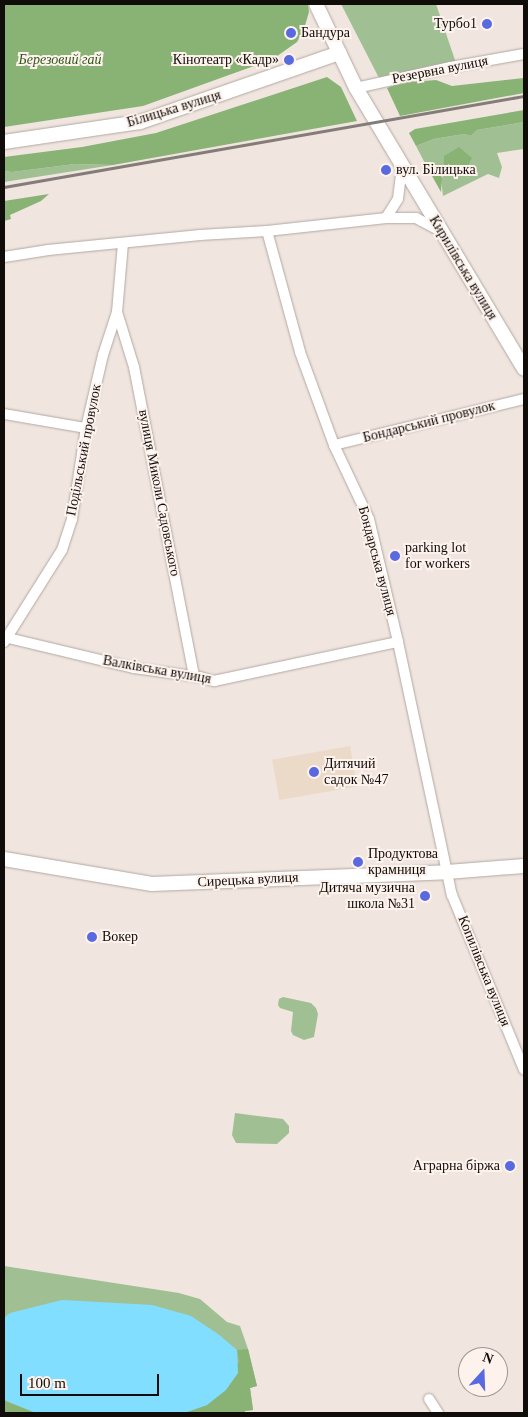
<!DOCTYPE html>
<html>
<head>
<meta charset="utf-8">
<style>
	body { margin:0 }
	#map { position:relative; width:528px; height:1417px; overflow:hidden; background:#f0e5df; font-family:"Times New Roman",serif }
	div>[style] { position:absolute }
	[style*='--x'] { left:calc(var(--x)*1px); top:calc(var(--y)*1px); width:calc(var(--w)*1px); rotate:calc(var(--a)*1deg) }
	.education>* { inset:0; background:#ecdac9; transform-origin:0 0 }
	.green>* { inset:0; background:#a0c094 }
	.forest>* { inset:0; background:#88b375 }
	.water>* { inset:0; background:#82deff }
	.roads { filter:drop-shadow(0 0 1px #b2a8a2) drop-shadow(0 0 1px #b2a8a2) }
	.street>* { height:10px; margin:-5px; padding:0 5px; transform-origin:5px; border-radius:5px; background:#fff }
	.secondary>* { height:14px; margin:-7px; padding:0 7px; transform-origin:7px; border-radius:7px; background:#fff }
	.rail>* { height:2.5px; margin:-1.25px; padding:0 1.25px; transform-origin:1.25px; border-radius:1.25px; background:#847c78 }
	.dots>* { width:14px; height:14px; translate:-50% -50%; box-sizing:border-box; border:2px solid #fdf2ec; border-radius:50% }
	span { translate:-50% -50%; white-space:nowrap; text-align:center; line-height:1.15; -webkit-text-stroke:4px #fdf2ec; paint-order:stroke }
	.poi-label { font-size:14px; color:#100c0a }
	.right { translate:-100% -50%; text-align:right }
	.left { translate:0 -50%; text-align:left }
	.park-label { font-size:14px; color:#2f581a; font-style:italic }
	.street-label { font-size:14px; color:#100c0a }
	.frame { position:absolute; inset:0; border:5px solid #100c0a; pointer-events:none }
	.north { position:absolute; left:458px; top:1347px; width:50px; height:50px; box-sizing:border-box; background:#fdf2ec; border:1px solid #9e9692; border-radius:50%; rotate:20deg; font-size:14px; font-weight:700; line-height:20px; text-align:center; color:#100c0a }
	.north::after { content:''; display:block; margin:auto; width:18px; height:22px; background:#5969e0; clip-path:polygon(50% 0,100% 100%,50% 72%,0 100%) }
	.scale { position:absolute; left:20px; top:1374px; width:139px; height:22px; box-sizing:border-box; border:2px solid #100c0a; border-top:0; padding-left:6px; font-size:15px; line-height:18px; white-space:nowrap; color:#100c0a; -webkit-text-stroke:4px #fdf2ec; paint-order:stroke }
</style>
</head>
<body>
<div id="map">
	<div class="education">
		<div style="left:350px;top:746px;width:41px;height:79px;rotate:80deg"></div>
	</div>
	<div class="green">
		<div style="clip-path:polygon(341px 4px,436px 4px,456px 63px,379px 78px)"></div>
		<div style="clip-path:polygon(524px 122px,524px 149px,497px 153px,502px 167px,499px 178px,488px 174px,443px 196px,440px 171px,427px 167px,416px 146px,434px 139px,464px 134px,471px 136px,477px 130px)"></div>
		<div style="clip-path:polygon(75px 164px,113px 165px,4px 182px,4px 171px,12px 172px)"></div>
		<div style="clip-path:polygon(283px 997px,311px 1003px,316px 1008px,318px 1014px,314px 1037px,304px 1040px,293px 1035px,291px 1031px,293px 1012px,280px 1008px,278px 1005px,279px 999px)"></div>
		<div style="clip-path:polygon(235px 1113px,283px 1119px,289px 1126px,289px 1133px,277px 1144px,236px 1143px,232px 1135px)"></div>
		<div style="clip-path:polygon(4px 1266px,179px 1293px,200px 1299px,227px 1322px,240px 1326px,248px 1349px,257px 1386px,250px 1388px,253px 1410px,245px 1411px,245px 1413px,4px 1413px)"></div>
	</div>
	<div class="forest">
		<div style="clip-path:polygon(4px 4px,308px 4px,309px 12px,304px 29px,297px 42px,273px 59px,143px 106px,4px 127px)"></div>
		<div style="clip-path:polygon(327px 77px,341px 87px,357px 121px,113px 165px,75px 164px,12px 172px,4px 171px,4px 157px,82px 147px,156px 133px)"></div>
		<div style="clip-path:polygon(524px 78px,524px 93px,400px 116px,387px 88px,399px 83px,436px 80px,452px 86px)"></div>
		<div style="clip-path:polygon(524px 110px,524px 122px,477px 130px,471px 136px,464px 134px,434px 139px,416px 146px,409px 133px,415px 129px)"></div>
		<div style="clip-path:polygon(459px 147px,472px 158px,463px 175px,445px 170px,444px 164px,444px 156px)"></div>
		<div style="clip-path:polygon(427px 167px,440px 171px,442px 176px,441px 192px)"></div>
		<div style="clip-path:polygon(49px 194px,41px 201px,10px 215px,11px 219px,4px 221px,4px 201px)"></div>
		<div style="clip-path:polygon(248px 1349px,257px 1386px,250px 1388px,253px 1410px,245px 1411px,245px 1413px,184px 1413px,207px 1405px,239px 1362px,237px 1350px)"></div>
		<div style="clip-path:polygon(4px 1400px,7px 1402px,36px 1413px,4px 1413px)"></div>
	</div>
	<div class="water">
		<div style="clip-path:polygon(62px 1300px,152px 1305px,191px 1316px,218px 1334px,237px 1350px,238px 1373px,226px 1390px,207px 1405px,184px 1413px,36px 1413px,7px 1401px,4px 1400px,4px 1318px,10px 1313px)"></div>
	</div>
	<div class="roads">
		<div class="street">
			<div style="--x:356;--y:88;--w:97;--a:-12.5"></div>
			<div style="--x:451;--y:67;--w:74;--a:-10.1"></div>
			<div style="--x:386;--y:218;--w:22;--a:-58"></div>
			<div style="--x:398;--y:199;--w:32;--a:-83"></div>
			<div style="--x:267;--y:231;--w:125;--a:74.7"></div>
			<div style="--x:300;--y:352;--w:99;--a:69.9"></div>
			<div style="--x:334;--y:445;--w:82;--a:64.7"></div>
			<div style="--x:369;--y:519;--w:126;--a:76.7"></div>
			<div style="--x:398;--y:642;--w:259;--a:78"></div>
			<div style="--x:452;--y:895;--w:189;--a:67.6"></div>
			<div style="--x:4;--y:257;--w:45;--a:-9"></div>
			<div style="--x:48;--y:250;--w:153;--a:-5.6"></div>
			<div style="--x:200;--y:235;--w:67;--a:-3.4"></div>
			<div style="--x:267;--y:231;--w:120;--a:-6.2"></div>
			<div style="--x:386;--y:218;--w:30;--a:0"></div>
			<div style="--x:416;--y:218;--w:30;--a:28"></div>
			<div style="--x:117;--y:312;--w:58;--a:72.8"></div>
			<div style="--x:134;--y:367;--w:315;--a:79"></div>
			<div style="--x:4;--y:414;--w:83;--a:9.7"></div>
			<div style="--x:334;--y:445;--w:195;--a:-13.6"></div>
			<div style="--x:4;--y:637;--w:134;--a:13.4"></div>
			<div style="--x:134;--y:668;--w:67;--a:7.8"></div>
			<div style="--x:200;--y:677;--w:15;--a:16"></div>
			<div style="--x:214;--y:681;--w:188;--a:-12"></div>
			<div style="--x:4;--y:642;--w:109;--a:-57.8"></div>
			<div style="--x:62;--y:550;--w:33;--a:-72"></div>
			<div style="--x:72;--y:519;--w:92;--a:-81.3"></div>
			<div style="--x:86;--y:428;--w:75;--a:-76.9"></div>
			<div style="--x:103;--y:355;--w:45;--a:-72"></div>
			<div style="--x:117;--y:312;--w:69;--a:-85"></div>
			<div style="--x:429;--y:1399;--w:17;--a:57"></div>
		</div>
		<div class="secondary">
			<div style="--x:316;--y:4;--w:93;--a:64.5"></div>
			<div style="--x:356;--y:88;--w:327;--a:59.1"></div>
			<div style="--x:4;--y:142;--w:137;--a:-8.4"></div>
			<div style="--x:140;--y:122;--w:211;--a:-19.1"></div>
			<div style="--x:4;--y:859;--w:150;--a:9.6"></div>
			<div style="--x:152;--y:884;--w:295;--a:-2.3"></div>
			<div style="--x:447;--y:872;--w:77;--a:-4.5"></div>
		</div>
	</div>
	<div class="rail">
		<div style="--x:4;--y:187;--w:528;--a:-9.93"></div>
	</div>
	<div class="dots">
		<div style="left:487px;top:24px;background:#5969e0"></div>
		<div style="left:291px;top:33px;background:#5969e0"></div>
		<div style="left:289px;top:60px;background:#5969e0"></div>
		<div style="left:386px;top:170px;background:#5969e0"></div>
		<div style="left:395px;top:556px;background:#5969e0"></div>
		<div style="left:314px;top:772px;background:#5969e0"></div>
		<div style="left:358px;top:862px;background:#5969e0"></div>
		<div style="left:425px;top:896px;background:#5969e0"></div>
		<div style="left:92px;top:937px;background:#5969e0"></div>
		<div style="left:510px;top:1166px;background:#5969e0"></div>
	</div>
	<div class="poi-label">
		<span class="right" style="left:477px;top:24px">Турбо1</span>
		<span class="left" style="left:301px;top:33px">Бандура</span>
		<span class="right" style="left:279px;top:60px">Кінотеатр «Кадр»</span>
		<span class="left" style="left:396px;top:170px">вул. Білицька</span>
		<span class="left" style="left:405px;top:556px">parking lot<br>for workers</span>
		<span class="left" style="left:324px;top:772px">Дитячий<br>садок №47</span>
		<span class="left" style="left:368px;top:862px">Продуктова<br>крамниця</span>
		<span class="right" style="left:415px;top:896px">Дитяча музична<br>школа №31</span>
		<span class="left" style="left:102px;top:937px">Вокер</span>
		<span class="right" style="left:500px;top:1166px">Аграрна біржа</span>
	</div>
	<div class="park-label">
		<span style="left:60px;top:60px">Березовий гай</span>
	</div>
	<div class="street-label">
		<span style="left:440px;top:70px;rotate:-11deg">Резервна вулиця</span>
		<span style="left:174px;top:109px;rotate:-17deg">Білицька вулиця</span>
		<span style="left:463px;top:268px;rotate:59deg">Кирилівська вулиця</span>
		<span style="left:429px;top:422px;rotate:-14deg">Бондарський провулок</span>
		<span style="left:84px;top:450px;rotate:-79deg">Подільський провулок</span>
		<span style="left:159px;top:493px;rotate:79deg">вулиця Миколи Садовського</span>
		<span style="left:377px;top:561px;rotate:75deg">Бондарська вулиця</span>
		<span style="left:157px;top:670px;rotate:10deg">Валківська вулиця</span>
		<span style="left:248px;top:880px;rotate:-3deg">Сирецька вулиця</span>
		<span style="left:484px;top:971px;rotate:68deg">Копилівська вулиця</span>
	</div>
	<div class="frame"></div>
	<div class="north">N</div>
	<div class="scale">100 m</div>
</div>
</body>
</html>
